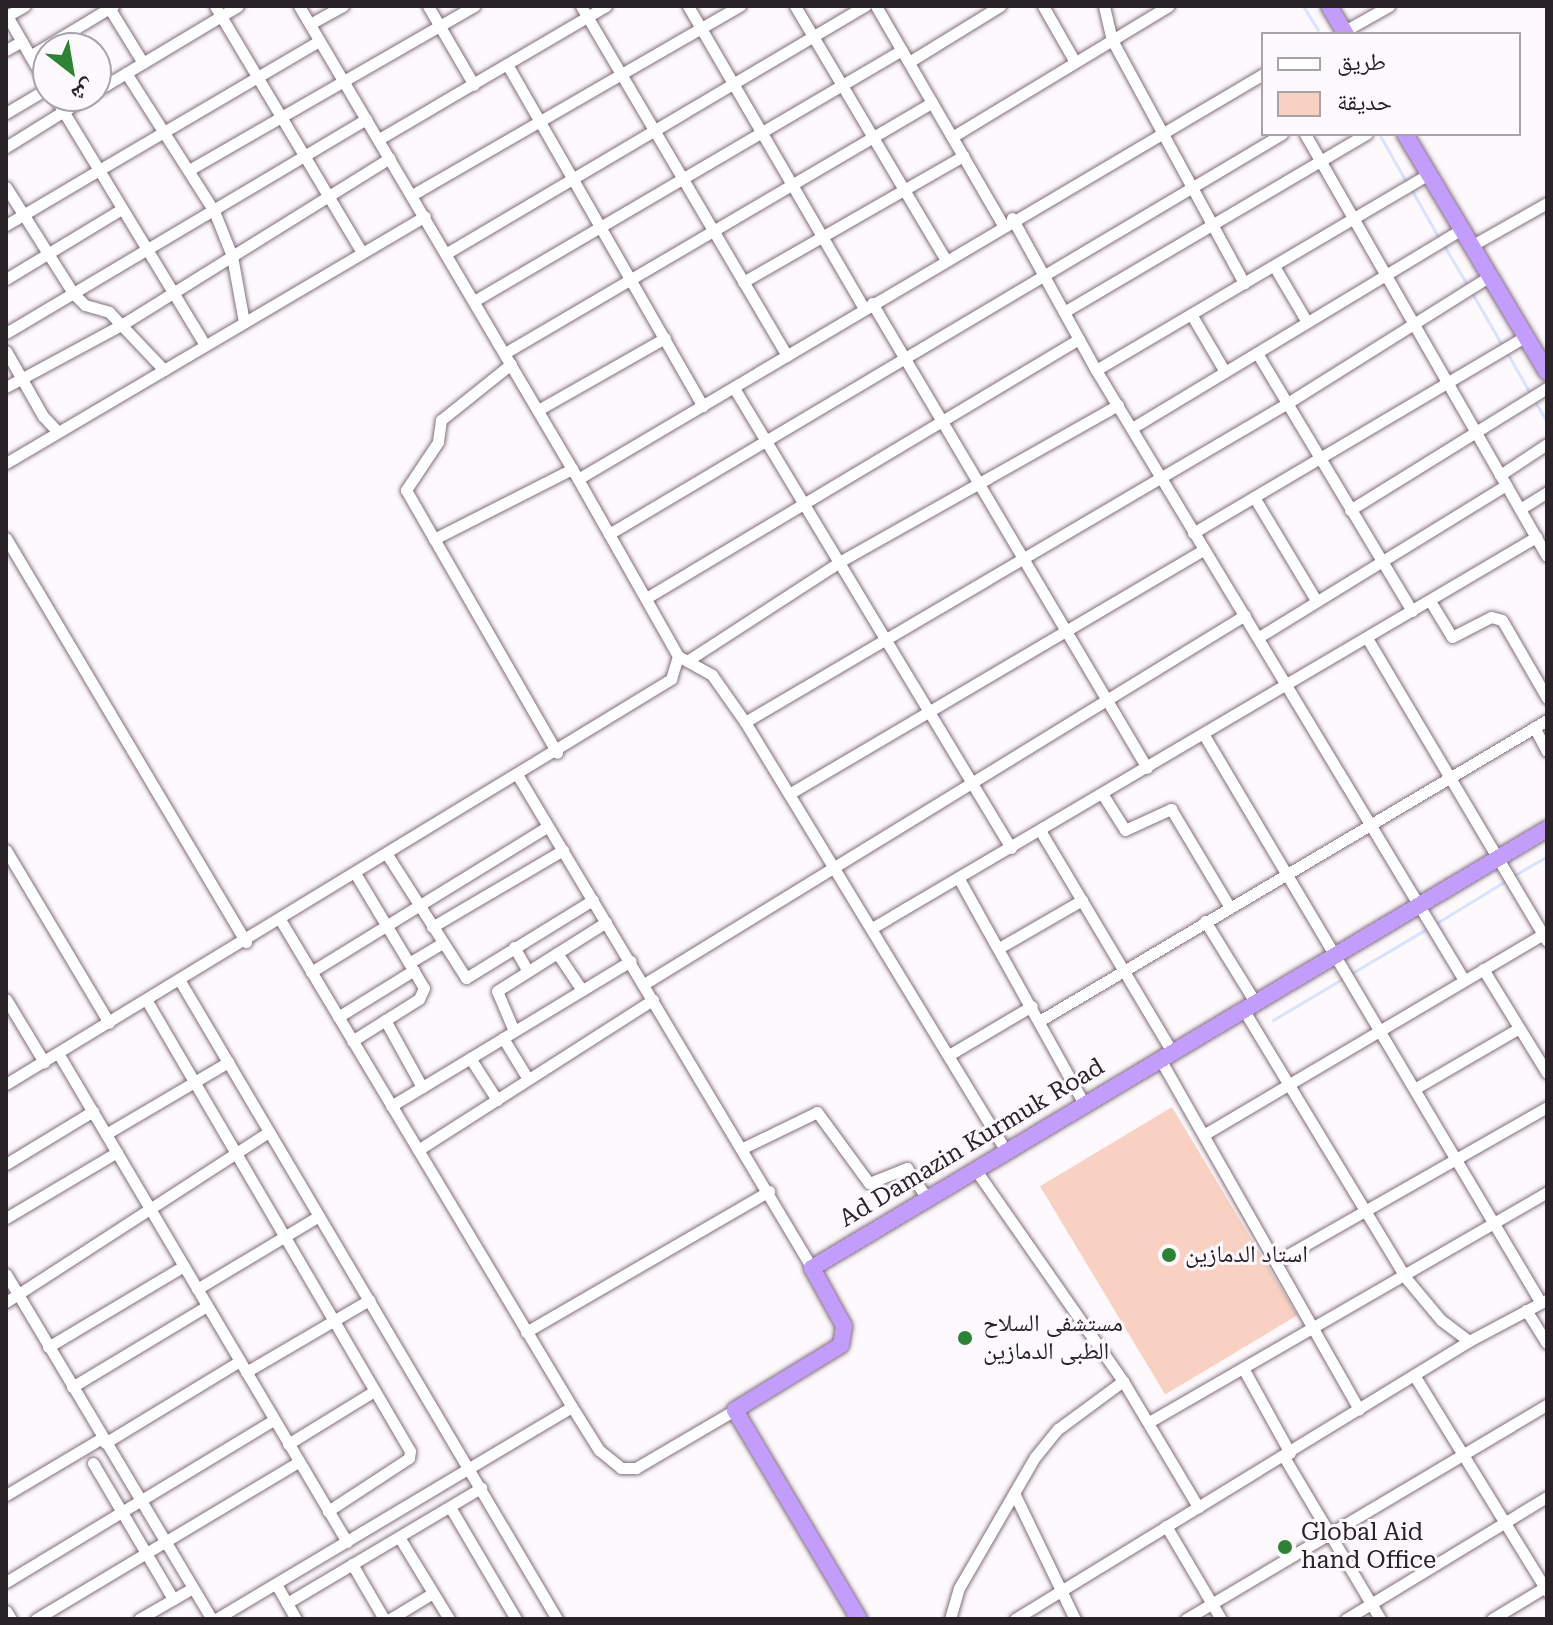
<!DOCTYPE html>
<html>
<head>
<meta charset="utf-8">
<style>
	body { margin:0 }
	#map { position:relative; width:1553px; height:1625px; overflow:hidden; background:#fdf9fc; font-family:"Roboto Serif","Noto Naskh Arabic",serif }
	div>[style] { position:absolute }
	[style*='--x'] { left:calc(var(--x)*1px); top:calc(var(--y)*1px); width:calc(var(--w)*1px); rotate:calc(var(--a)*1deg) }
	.green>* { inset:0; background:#f8d1c2; transform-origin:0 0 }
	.stream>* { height:3px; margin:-1.5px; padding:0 1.5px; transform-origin:1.5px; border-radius:1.5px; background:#d8e3fd }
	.roads { filter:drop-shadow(0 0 2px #816e7c) drop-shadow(0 0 2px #816e7c) }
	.minor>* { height:11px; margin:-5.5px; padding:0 5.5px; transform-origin:5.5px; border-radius:5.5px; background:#fff }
	.highway>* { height:16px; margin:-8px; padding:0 8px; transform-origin:8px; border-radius:8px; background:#c39dfb }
	.dots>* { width:22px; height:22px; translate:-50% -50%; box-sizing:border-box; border:4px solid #fdf9fc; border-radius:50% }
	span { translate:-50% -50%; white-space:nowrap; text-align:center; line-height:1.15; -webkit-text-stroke:6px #fdf9fc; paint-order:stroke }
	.street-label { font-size:24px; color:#292227 }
	.poi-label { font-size:24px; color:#292227 }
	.left { translate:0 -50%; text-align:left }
	.frame { position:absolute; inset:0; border:8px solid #292227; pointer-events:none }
	.legend { position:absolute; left:1261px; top:32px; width:260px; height:104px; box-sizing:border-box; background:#fdf9fc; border:2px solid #a8a3a7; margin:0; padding:10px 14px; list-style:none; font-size:24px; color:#292227 }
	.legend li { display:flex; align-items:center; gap:16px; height:40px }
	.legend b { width:40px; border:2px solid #a8a3a7 }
	.north { position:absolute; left:32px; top:32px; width:80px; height:80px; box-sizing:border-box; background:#fdf9fc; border:2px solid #a8a3a7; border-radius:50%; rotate:149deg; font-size:22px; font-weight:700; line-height:32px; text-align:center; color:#292227 }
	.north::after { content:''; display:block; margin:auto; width:28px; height:36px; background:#2a8434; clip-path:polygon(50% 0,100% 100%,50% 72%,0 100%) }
</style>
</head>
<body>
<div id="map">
	<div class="green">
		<div style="left:1172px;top:1107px;width:243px;height:154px;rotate:59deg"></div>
	</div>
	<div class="stream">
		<div style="--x:1303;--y:6;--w:28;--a:58"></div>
		<div style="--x:1379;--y:134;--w:56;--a:60.3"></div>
		<div style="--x:1411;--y:189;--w:56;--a:60.3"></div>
		<div style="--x:1443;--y:244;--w:49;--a:59.2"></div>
		<div style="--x:1472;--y:293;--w:60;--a:60"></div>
		<div style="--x:1506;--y:351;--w:48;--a:60.3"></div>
		<div style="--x:1534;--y:400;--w:26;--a:59"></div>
		<div style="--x:1513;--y:876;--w:39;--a:-30"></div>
		<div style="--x:1435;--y:924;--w:84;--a:-31.4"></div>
		<div style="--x:1273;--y:1020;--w:180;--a:-30.7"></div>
	</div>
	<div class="roads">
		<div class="minor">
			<div style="--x:108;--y:6;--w:67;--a:58.4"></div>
			<div style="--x:215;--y:6;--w:287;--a:59.2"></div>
			<div style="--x:299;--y:6;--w:549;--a:59.47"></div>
			<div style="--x:578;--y:479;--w:796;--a:-30.59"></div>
			<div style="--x:428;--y:6;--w:91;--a:59.8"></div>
			<div style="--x:581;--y:6;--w:406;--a:59.5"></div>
			<div style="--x:688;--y:6;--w:350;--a:59.8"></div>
			<div style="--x:795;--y:6;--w:294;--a:59.3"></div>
			<div style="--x:876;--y:6;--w:253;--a:59.9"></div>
			<div style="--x:1043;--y:6;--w:64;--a:60.3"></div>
			<div style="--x:1104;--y:6;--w:35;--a:77"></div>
			<div style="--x:1112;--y:40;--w:277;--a:61.5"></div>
			<div style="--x:6;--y:14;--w:84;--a:60.1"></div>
			<div style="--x:7;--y:16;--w:20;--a:-30"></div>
			<div style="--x:310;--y:24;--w:38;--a:-29"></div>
			<div style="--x:1341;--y:33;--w:55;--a:-29.4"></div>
			<div style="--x:6;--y:50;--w:18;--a:-29"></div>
			<div style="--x:30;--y:56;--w:97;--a:-31.1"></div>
			<div style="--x:909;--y:62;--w:107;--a:-31.6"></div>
			<div style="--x:508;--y:66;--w:392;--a:60.2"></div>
			<div style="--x:126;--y:73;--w:164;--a:57.5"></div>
			<div style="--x:214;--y:211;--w:48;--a:68.2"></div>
			<div style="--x:232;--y:256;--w:67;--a:79.7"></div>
			<div style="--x:96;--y:91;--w:165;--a:-30.9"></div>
			<div style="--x:54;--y:96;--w:87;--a:58.7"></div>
			<div style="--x:99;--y:170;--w:255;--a:-30.4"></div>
			<div style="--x:6;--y:113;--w:49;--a:-30.8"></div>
			<div style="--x:1305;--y:134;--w:486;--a:60.2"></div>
			<div style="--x:952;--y:137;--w:253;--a:-31.2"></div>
			<div style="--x:379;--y:139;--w:263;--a:-30.4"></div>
			<div style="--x:6;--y:147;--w:97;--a:-31.9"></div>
			<div style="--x:189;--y:170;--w:329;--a:-29.9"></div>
			<div style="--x:6;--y:187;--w:125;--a:57.7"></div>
			<div style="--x:73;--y:293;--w:17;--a:45"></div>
			<div style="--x:85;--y:305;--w:25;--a:16"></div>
			<div style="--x:109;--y:312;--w:80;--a:46.5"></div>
			<div style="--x:412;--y:195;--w:379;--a:-30"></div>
			<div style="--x:1012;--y:218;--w:174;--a:61.1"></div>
			<div style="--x:1096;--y:370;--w:712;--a:58.9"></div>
			<div style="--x:6;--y:225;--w:108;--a:-30.6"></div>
			<div style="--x:99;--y:170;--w:205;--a:58.8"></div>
			<div style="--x:1471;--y:246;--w:87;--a:-29.5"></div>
			<div style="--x:447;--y:253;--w:486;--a:-30.6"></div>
			<div style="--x:1274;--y:266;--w:65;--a:59.5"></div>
			<div style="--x:6;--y:279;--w:133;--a:-31.2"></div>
			<div style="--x:743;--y:282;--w:254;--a:-29.8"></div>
			<div style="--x:474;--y:301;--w:496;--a:-30.4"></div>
			<div style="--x:872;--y:303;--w:540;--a:59.4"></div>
			<div style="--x:1064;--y:312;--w:351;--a:-30.5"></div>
			<div style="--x:1191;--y:314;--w:67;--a:59.6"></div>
			<div style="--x:6;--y:333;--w:419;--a:-30.7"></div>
			<div style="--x:6;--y:351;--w:75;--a:60.4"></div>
			<div style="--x:43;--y:416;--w:22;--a:47"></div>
			<div style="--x:505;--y:353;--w:495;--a:-30.4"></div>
			<div style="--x:1257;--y:353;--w:301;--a:59"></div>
			<div style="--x:511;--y:364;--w:90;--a:141.3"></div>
			<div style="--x:441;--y:420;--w:22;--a:98"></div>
			<div style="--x:438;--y:442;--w:58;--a:123.7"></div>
			<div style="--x:406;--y:490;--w:303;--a:60.1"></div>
			<div style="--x:1096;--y:370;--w:386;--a:-30.5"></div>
			<div style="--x:6;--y:387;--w:133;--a:-28.3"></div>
			<div style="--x:123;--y:324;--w:314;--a:-31.9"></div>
			<div style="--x:734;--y:388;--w:537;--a:58.94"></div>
			<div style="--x:538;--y:410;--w:146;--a:-29.6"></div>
			<div style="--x:1132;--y:428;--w:385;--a:-31.1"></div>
			<div style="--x:6;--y:463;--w:486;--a:-30.5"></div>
			<div style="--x:1500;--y:475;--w:56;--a:-33.4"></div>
			<div style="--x:1254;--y:497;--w:120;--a:59"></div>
			<div style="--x:1520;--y:509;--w:32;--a:-32"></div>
			<div style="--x:1350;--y:510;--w:232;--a:-31.8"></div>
			<div style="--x:1193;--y:533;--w:387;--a:-30.6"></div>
			<div style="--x:609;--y:534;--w:783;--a:-30.73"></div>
			<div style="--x:6;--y:538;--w:470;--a:59.3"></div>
			<div style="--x:434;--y:539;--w:155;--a:-26.9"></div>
			<div style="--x:648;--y:597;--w:502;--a:-30.91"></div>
			<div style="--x:1430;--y:601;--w:42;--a:58.6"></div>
			<div style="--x:1452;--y:637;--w:44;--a:-27.1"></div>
			<div style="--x:1491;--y:617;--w:11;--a:15"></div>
			<div style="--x:1502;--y:620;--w:90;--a:60"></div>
			<div style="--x:1259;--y:637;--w:290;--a:-31.6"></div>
			<div style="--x:1367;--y:638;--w:352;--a:59.3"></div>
			<div style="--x:678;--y:656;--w:39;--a:29"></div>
			<div style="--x:712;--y:675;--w:57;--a:54.9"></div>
			<div style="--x:745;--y:722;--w:502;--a:58.68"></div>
			<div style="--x:687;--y:661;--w:184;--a:-33"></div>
			<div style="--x:841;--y:561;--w:318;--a:-29.4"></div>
			<div style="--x:745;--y:722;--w:628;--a:-30.45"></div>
			<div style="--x:1286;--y:404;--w:241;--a:-32.1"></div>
			<div style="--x:1534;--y:727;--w:27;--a:62"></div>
			<div style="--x:1204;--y:735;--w:660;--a:59.32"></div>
			<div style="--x:518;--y:776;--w:573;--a:59.14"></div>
			<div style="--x:789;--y:794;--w:481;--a:-30.5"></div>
			<div style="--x:1103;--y:795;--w:41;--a:57.8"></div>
			<div style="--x:1125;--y:830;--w:51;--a:-24.5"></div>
			<div style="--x:1171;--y:809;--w:113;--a:59.1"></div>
			<div style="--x:1041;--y:832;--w:256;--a:59.2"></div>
			<div style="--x:6;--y:850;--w:201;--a:59.2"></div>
			<div style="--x:388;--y:856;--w:145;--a:57.4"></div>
			<div style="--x:466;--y:978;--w:149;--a:-31.6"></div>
			<div style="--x:959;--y:879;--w:259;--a:60.9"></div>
			<div style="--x:281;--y:921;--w:566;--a:59.09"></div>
			<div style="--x:1205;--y:921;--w:95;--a:58.3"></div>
			<div style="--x:432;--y:927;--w:152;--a:-30.4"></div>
			<div style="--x:872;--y:928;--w:771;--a:-30.49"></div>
			<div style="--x:514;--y:947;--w:28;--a:60"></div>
			<div style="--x:999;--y:948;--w:96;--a:-30"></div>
			<div style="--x:557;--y:953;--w:45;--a:56"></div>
			<div style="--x:409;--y:963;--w:39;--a:-31"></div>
			<div style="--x:1483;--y:969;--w:122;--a:58.4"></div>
			<div style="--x:311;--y:972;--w:278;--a:-31.6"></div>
			<div style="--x:180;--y:981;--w:741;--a:59.42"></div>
			<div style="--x:644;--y:984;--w:705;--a:-31.55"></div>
			<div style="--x:6;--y:999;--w:74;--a:58.9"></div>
			<div style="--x:147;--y:1001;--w:521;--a:59.7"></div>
			<div style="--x:410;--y:1451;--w:7;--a:98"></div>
			<div style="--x:409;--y:1458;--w:97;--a:146.8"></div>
			<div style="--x:1243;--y:1009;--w:313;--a:58.8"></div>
			<div style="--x:1405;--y:1277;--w:56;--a:50.1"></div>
			<div style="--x:1441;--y:1320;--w:35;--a:37"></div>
			<div style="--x:338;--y:1017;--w:89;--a:-31.7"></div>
			<div style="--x:385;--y:1020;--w:77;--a:61.1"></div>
			<div style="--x:1041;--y:1020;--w:588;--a:-30.66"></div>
			<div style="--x:514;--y:1031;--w:43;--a:-113"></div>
			<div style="--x:497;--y:991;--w:129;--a:-32.3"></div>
			<div style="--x:503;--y:1038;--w:48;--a:58.6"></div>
			<div style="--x:352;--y:1041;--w:79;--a:-32.1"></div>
			<div style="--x:419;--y:999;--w:12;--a:-66"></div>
			<div style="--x:424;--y:988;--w:132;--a:-121"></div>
			<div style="--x:58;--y:1053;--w:568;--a:59.42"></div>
			<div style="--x:949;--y:1055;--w:96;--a:-30.6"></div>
			<div style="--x:470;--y:1058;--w:50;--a:57.3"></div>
			<div style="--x:1160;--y:1059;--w:403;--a:60.4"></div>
			<div style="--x:6;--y:1084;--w:779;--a:-31.34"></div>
			<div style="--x:671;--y:679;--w:24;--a:-73"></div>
			<div style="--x:678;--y:656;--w:203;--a:-119.5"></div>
			<div style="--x:1416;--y:1088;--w:119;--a:-30.2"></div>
			<div style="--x:391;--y:1106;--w:280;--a:-31.2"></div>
			<div style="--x:106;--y:1134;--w:142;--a:-30.5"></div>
			<div style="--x:1205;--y:1134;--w:397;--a:-30.6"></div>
			<div style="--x:743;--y:1148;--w:82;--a:-25.9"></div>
			<div style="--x:817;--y:1112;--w:88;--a:53.8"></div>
			<div style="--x:869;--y:1183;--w:41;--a:-21.5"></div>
			<div style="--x:907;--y:1168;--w:35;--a:57"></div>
			<div style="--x:418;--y:1150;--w:279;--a:-32.6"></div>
			<div style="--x:6;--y:1164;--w:102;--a:-31.3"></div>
			<div style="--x:975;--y:1169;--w:259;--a:55.1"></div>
			<div style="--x:1123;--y:1381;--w:147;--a:59.2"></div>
			<div style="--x:6;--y:1218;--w:129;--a:-30.7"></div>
			<div style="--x:1277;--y:1261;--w:311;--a:-29.7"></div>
			<div style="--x:6;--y:1274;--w:402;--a:59.2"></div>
			<div style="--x:197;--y:1289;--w:142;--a:-30.9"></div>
			<div style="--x:6;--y:1302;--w:313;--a:-32.9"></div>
			<div style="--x:1526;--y:1310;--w:39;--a:58"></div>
			<div style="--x:526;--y:1332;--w:281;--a:-30.1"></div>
			<div style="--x:48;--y:1347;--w:158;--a:-30.8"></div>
			<div style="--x:1243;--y:1368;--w:97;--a:61.1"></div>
			<div style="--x:246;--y:1372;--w:143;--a:-30.3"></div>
			<div style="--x:1414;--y:1375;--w:254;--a:58.4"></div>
			<div style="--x:72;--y:1387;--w:157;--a:-31"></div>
			<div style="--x:1149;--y:1422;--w:460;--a:-30"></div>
			<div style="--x:105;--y:1443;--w:158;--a:-31.3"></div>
			<div style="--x:288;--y:1444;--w:101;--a:-31.6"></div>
			<div style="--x:1284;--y:1457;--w:188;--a:59.3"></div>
			<div style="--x:93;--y:1463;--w:158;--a:59.5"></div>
			<div style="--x:1014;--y:1493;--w:140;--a:64.2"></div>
			<div style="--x:6;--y:1495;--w:112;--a:-30.7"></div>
			<div style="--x:450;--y:1507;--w:130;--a:59.5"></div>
			<div style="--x:1166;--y:1526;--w:108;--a:59.4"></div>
			<div style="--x:399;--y:1537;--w:96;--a:58.6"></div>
			<div style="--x:352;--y:1564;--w:64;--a:59.8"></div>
			<div style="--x:6;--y:1582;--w:313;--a:-31.2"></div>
			<div style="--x:276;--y:1584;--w:40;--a:60.3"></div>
			<div style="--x:287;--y:1603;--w:226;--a:-30.7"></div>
			<div style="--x:6;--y:1611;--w:9;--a:58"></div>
			<div style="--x:36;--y:1619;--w:305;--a:-30.9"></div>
			<div style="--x:139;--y:1619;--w:60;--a:-30"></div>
			<div style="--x:216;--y:1619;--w:414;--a:-30.8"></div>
			<div style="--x:572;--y:1407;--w:51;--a:57.9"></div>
			<div style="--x:599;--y:1450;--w:28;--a:39"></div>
			<div style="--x:621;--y:1468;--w:15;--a:0"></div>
			<div style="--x:636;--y:1468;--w:115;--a:-30.4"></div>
			<div style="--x:390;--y:1619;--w:50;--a:-31.2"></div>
			<div style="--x:950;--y:1619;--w:32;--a:-74"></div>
			<div style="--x:959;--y:1588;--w:151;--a:-59.9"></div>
			<div style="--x:1035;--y:1457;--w:36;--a:-51"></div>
			<div style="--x:1058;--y:1429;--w:81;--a:-36.4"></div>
			<div style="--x:1015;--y:1619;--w:532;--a:-31.48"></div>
			<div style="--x:1469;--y:1341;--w:87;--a:-28"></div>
			<div style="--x:1186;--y:1619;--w:420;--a:-30.7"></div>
			<div style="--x:1346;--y:1619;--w:235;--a:-31.3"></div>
			<div style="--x:1492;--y:1619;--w:64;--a:-31"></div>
		</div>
		<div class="highway">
			<div style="--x:1329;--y:6;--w:33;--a:59"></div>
			<div style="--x:1405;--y:134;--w:277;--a:59.2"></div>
			<div style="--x:859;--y:1619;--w:243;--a:-120.7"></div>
			<div style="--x:735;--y:1410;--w:124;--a:-31.5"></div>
			<div style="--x:841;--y:1345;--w:19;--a:-81"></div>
			<div style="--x:844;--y:1326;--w:66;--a:-118.9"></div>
			<div style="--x:812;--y:1268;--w:856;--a:-30.85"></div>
		</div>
	</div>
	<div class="dots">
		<div style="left:1169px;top:1255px;background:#2a8434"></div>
		<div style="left:965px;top:1338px;background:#2a8434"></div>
		<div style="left:1285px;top:1547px;background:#2a8434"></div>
	</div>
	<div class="street-label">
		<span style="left:972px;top:1143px;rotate:-31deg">Ad Damazin Kurmuk Road</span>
	</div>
	<div class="poi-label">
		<span class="left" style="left:1185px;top:1255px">استاد الدمازين</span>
		<span class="left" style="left:983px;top:1338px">مستشفى السلاح<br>الطبى الدمازين</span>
		<span class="left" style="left:1301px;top:1547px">Global Aid<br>hand Office</span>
	</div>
	<div class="frame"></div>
	<ul class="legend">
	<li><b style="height:10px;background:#fff"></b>طريق</li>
	<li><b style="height:22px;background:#f8d1c2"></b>حديقة</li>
	</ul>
	<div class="north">ش</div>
</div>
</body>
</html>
